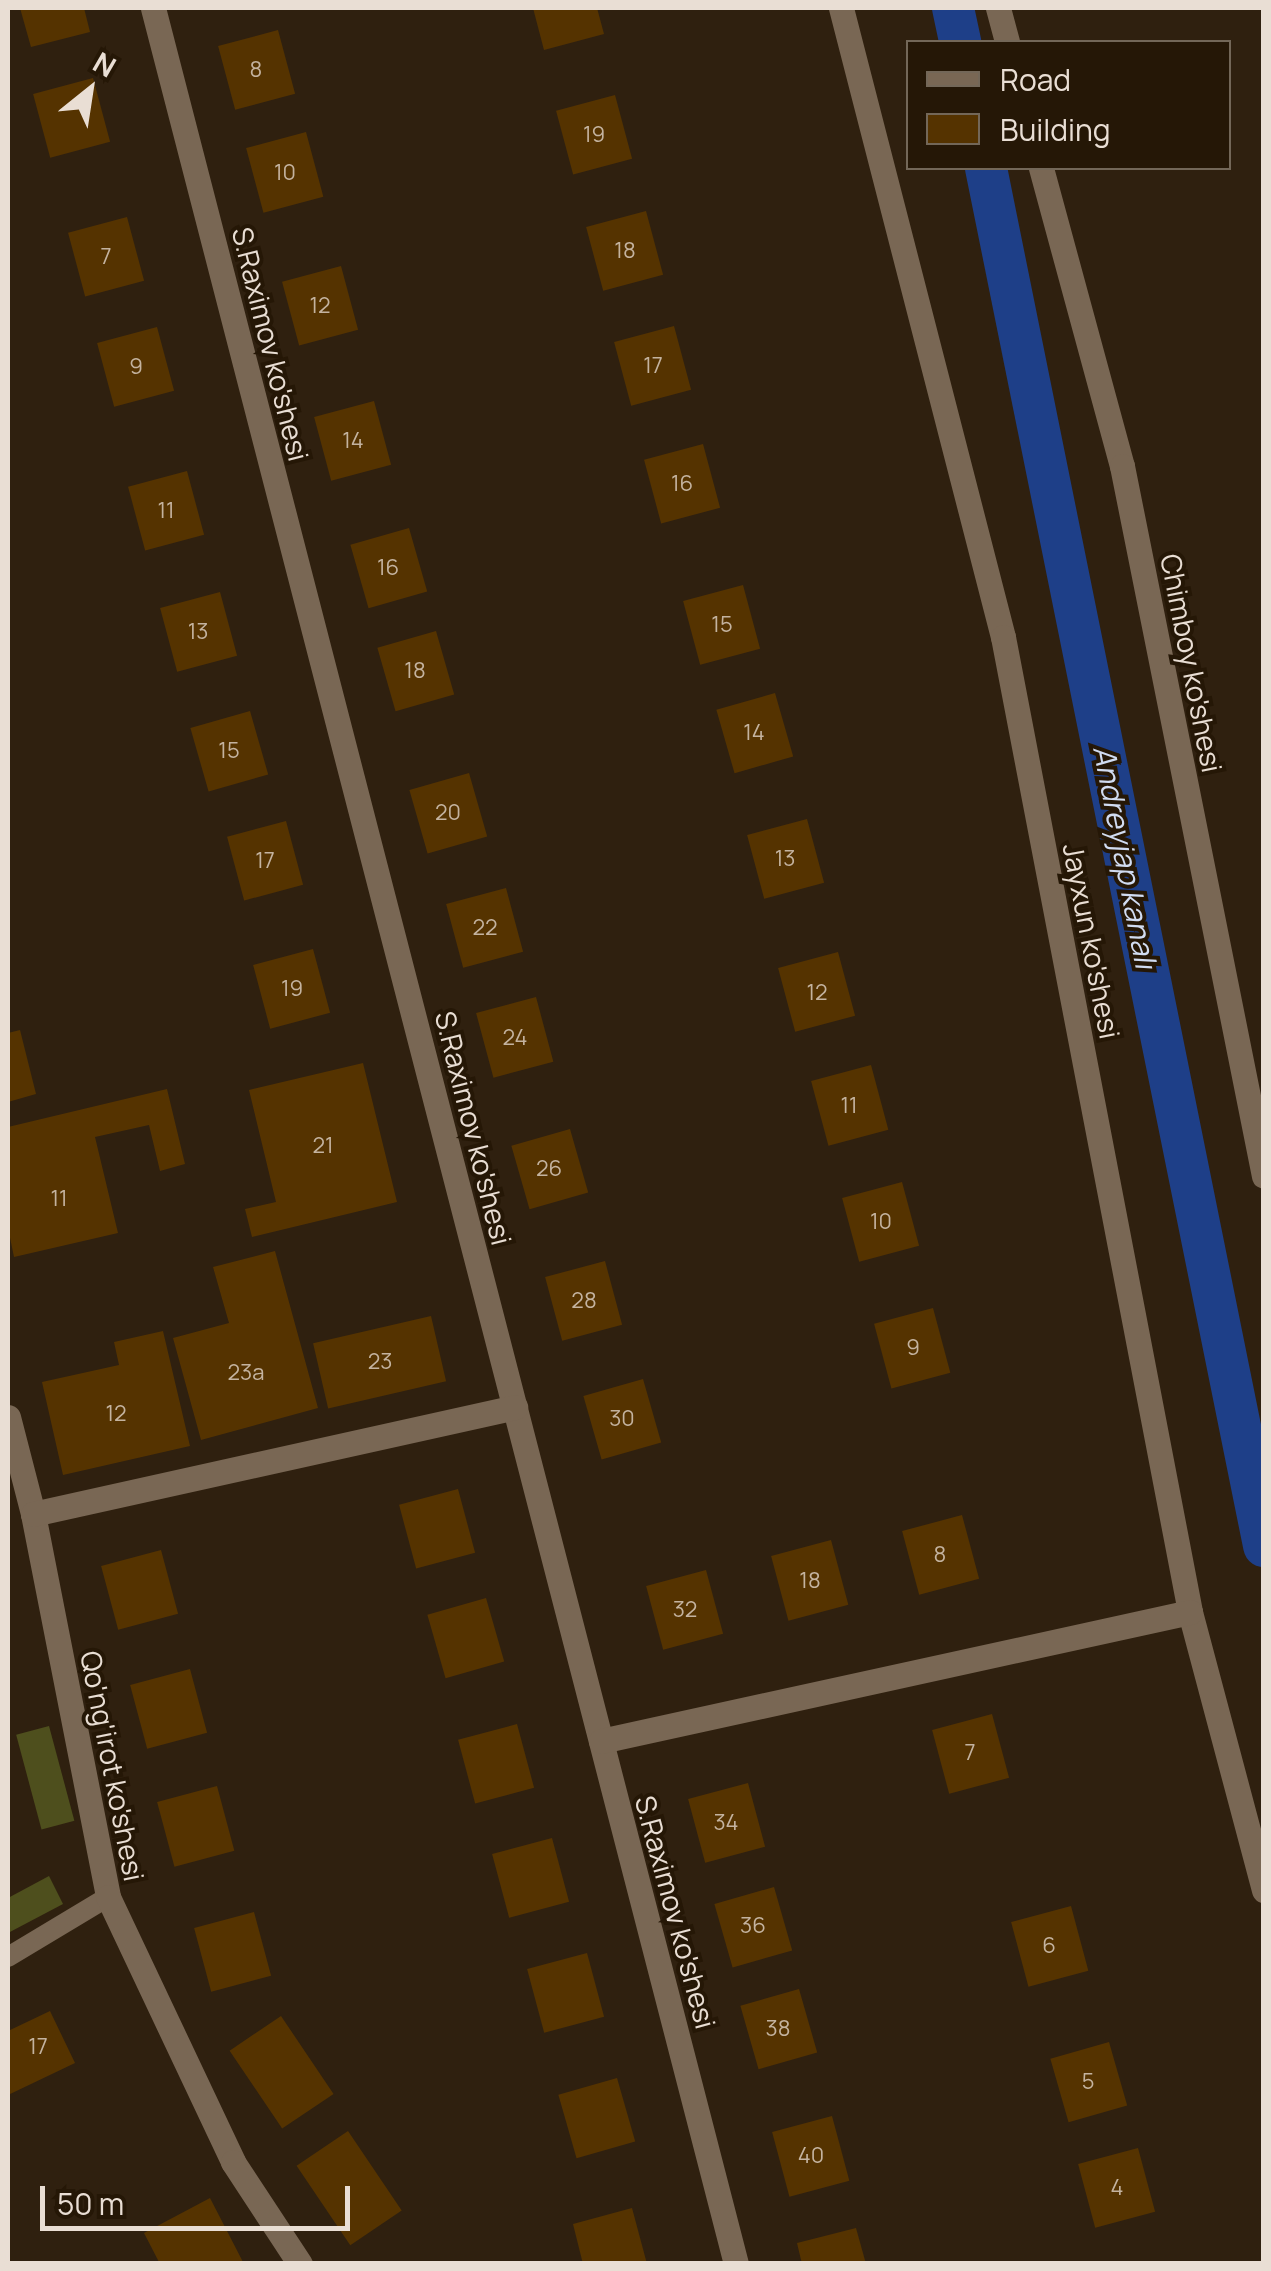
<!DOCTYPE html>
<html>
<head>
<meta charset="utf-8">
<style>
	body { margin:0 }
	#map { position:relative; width:1271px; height:2271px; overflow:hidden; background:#2f200f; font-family:Manrope,sans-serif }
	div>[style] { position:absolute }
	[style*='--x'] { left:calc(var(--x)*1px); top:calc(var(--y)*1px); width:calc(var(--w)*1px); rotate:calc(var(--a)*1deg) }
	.green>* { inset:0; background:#4e4f1d; transform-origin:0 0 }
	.canal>* { height:42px; margin:-21px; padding:0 21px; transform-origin:21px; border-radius:21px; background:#1e3f88 }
	.building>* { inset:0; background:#530; transform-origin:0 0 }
	.lane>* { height:20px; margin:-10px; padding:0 10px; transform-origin:10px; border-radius:10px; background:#796754 }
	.street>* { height:25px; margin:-12.5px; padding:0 12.5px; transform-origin:12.5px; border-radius:12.5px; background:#796754 }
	span { translate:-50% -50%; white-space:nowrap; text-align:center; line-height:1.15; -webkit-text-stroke:8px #251706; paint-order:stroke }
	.number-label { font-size:22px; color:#c4b39f }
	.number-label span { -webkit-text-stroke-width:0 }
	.street-label { font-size:28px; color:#e9ded4 }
	.water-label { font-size:30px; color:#d1dcf1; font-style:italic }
	.frame { position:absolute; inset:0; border:10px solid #e9ded4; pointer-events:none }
	.legend { position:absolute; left:906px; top:40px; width:325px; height:130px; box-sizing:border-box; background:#251706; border:2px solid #736758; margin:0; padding:12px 18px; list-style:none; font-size:30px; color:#e9ded4 }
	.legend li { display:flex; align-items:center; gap:20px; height:50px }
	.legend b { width:50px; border:2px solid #736758 }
	.north { position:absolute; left:40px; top:40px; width:100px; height:100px; -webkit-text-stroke:8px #251706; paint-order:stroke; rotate:30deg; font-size:28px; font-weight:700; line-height:40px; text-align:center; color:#e9ded4 }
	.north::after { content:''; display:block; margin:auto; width:35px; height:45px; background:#e9ded4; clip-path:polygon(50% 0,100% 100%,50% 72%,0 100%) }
	.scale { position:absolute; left:40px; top:2186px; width:310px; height:45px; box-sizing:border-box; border:5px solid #e9ded4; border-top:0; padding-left:12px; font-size:30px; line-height:35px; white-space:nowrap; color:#e9ded4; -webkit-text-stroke:8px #251706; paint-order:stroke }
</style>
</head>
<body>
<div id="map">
	<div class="green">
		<div style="left:49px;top:1726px;width:98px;height:34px;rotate:75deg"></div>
		<div style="clip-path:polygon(49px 1876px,63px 1904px,8px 1933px,8px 1898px)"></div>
	</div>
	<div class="canal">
		<div style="--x:953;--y:8;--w:35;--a:78"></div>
		<div style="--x:986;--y:168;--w:1406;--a:78.59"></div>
	</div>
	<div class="building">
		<div style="clip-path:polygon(20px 8px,84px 8px,90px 32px,31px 47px)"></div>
		<div style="clip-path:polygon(533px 8px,597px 8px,604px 34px,544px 50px)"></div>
		<div style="left:278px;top:30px;width:66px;height:62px;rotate:75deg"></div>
		<div style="left:93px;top:78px;width:66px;height:62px;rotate:75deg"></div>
		<div style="left:615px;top:95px;width:66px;height:61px;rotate:75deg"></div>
		<div style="left:306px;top:132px;width:67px;height:62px;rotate:75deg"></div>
		<div style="left:646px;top:211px;width:66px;height:62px;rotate:75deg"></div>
		<div style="left:127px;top:217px;width:66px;height:61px;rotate:75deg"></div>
		<div style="left:341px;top:266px;width:66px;height:61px;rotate:75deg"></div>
		<div style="left:674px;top:326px;width:66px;height:62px;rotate:75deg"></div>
		<div style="left:157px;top:327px;width:66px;height:62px;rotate:75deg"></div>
		<div style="left:374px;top:401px;width:66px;height:62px;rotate:75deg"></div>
		<div style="left:703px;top:444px;width:66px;height:61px;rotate:75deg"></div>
		<div style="left:187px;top:471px;width:66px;height:61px;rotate:75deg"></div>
		<div style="left:409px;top:528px;width:66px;height:61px;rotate:74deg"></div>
		<div style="left:743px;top:585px;width:66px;height:62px;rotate:75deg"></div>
		<div style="left:220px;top:592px;width:66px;height:62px;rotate:75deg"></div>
		<div style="left:436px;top:631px;width:66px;height:61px;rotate:74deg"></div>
		<div style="left:775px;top:693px;width:66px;height:61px;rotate:74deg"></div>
		<div style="left:250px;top:711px;width:66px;height:62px;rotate:74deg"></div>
		<div style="left:469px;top:773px;width:66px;height:62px;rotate:74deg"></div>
		<div style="left:807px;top:819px;width:66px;height:62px;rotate:75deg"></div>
		<div style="left:286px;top:821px;width:66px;height:61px;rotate:75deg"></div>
		<div style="left:506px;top:888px;width:66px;height:62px;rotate:75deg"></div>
		<div style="left:313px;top:949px;width:66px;height:62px;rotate:75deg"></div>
		<div style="left:838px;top:952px;width:66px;height:62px;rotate:75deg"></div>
		<div style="left:536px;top:997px;width:67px;height:62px;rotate:75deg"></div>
		<div style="clip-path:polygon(20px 1030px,36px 1094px,8px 1102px,8px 1033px)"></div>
		<div style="clip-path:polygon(363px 1063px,397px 1202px,252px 1237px,245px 1209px,276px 1202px,249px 1090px)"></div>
		<div style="left:871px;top:1065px;width:67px;height:62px;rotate:75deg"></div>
		<div style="clip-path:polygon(167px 1089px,185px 1164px,160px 1171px,149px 1125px,95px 1137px,118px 1233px,14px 1257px,8px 1228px,8px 1127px)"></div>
		<div style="left:570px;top:1129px;width:66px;height:61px;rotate:74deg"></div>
		<div style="left:902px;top:1182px;width:66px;height:62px;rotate:75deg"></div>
		<div style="clip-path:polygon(275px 1251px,318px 1408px,201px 1440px,173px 1338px,229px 1323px,213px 1267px)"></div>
		<div style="left:605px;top:1261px;width:66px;height:62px;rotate:75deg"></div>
		<div style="left:933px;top:1308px;width:67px;height:61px;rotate:75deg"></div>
		<div style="left:431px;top:1316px;width:67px;height:121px;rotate:77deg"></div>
		<div style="clip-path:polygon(163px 1331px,190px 1446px,63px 1475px,42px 1382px,119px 1365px,114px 1342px)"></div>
		<div style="left:643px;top:1379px;width:66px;height:62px;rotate:74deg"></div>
		<div style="left:458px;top:1489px;width:66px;height:61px;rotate:75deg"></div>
		<div style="left:962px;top:1515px;width:66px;height:62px;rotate:75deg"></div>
		<div style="left:831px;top:1540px;width:67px;height:62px;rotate:75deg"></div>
		<div style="left:161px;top:1550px;width:66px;height:62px;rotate:75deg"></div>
		<div style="left:706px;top:1570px;width:66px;height:62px;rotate:75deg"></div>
		<div style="left:486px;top:1598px;width:66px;height:61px;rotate:74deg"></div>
		<div style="left:190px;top:1669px;width:66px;height:62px;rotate:75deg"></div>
		<div style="left:992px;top:1714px;width:66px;height:62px;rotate:75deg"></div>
		<div style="left:517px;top:1724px;width:66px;height:61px;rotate:75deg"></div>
		<div style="left:748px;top:1783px;width:66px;height:62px;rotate:75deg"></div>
		<div style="left:217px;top:1786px;width:67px;height:62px;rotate:75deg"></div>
		<div style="left:552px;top:1838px;width:66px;height:62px;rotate:75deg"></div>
		<div style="left:774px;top:1887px;width:66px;height:62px;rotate:74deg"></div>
		<div style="left:1071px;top:1906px;width:67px;height:62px;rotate:75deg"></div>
		<div style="left:254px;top:1912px;width:66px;height:62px;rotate:75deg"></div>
		<div style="left:587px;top:1953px;width:66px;height:62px;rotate:75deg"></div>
		<div style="left:799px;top:1989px;width:66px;height:61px;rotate:74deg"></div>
		<div style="clip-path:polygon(50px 2011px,75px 2063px,8px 2095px,8px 2031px)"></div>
		<div style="left:281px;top:2016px;width:94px;height:62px;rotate:56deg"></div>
		<div style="left:1109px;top:2042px;width:66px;height:61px;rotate:74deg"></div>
		<div style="left:617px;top:2078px;width:66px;height:61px;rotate:74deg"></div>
		<div style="left:832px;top:2116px;width:67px;height:62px;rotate:75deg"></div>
		<div style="left:348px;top:2131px;width:96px;height:62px;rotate:56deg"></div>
		<div style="left:1138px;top:2148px;width:66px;height:62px;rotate:75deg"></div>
		<div style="clip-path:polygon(210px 2198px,244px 2264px,160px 2264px,144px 2233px)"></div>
		<div style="clip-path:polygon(632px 2208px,647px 2264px,583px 2264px,573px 2224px)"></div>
		<div style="clip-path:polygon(856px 2228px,866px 2264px,802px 2264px,797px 2243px)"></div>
	</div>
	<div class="lane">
		<div style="--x:8;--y:1957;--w:117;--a:-31"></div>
	</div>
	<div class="street">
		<div style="--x:153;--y:8;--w:2330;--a:75.51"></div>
		<div style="--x:841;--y:8;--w:650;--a:75.56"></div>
		<div style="--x:1003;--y:637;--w:993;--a:79.14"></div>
		<div style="--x:1190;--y:1612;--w:288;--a:75.1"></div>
		<div style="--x:998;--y:8;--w:35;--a:75"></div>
		<div style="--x:1041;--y:168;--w:309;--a:74.8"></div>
		<div style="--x:1122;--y:466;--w:724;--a:78.69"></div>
		<div style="--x:8;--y:1417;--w:100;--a:75.5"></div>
		<div style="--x:33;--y:1514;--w:390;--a:78.9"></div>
		<div style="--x:108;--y:1897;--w:293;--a:64.7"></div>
		<div style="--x:233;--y:2162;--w:122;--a:56.7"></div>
		<div style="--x:33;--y:1514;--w:494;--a:-12.5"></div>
		<div style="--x:601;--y:1741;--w:603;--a:-12.35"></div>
	</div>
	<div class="number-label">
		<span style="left:256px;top:70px">8</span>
		<span style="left:594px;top:135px">19</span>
		<span style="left:285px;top:173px">10</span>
		<span style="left:625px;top:251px">18</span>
		<span style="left:106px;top:257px">7</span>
		<span style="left:320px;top:306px">12</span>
		<span style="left:653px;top:366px">17</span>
		<span style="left:136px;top:367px">9</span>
		<span style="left:353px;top:441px">14</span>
		<span style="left:682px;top:484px">16</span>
		<span style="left:166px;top:511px">11</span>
		<span style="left:388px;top:568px">16</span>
		<span style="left:722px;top:625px">15</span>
		<span style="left:198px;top:632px">13</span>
		<span style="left:415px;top:671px">18</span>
		<span style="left:754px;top:733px">14</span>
		<span style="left:229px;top:751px">15</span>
		<span style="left:448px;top:813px">20</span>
		<span style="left:785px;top:859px">13</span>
		<span style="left:265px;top:861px">17</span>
		<span style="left:485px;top:928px">22</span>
		<span style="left:292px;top:989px">19</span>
		<span style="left:817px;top:993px">12</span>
		<span style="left:515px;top:1038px">24</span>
		<span style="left:849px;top:1106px">11</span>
		<span style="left:323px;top:1146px">21</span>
		<span style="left:549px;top:1169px">26</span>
		<span style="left:59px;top:1199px">11</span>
		<span style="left:881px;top:1222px">10</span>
		<span style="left:584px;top:1301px">28</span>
		<span style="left:913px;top:1348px">9</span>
		<span style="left:380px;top:1362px">23</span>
		<span style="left:246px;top:1373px">23a</span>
		<span style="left:116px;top:1414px">12</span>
		<span style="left:622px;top:1419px">30</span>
		<span style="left:940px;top:1555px">8</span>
		<span style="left:810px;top:1581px">18</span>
		<span style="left:685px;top:1610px">32</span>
		<span style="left:970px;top:1753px">7</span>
		<span style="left:726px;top:1823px">34</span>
		<span style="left:753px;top:1926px">36</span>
		<span style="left:1049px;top:1946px">6</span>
		<span style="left:778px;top:2029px">38</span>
		<span style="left:38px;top:2047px">17</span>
		<span style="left:1088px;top:2082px">5</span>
		<span style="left:811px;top:2156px">40</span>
		<span style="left:1117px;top:2188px">4</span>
	</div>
	<div class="street-label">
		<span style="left:271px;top:344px;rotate:76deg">S.Raximov ko'shesi</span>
		<span style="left:1192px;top:663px;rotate:79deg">Chimboy ko'shesi</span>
		<span style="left:1092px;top:941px;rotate:79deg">Jayxun ko'shesi</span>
		<span style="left:474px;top:1128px;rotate:76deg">S.Raximov ko'shesi</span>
		<span style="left:113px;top:1766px;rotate:79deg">Qo'ng'irot ko'shesi</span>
		<span style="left:676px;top:1912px;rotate:75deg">S.Raximov ko'shesi</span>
	</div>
	<div class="water-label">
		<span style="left:1125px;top:857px;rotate:79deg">Andreyjap kanalı</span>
	</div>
	<div class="frame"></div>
	<ul class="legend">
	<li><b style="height:12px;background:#796754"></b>Road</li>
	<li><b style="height:28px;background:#530"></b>Building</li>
	</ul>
	<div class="north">N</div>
	<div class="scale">50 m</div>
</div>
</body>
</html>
